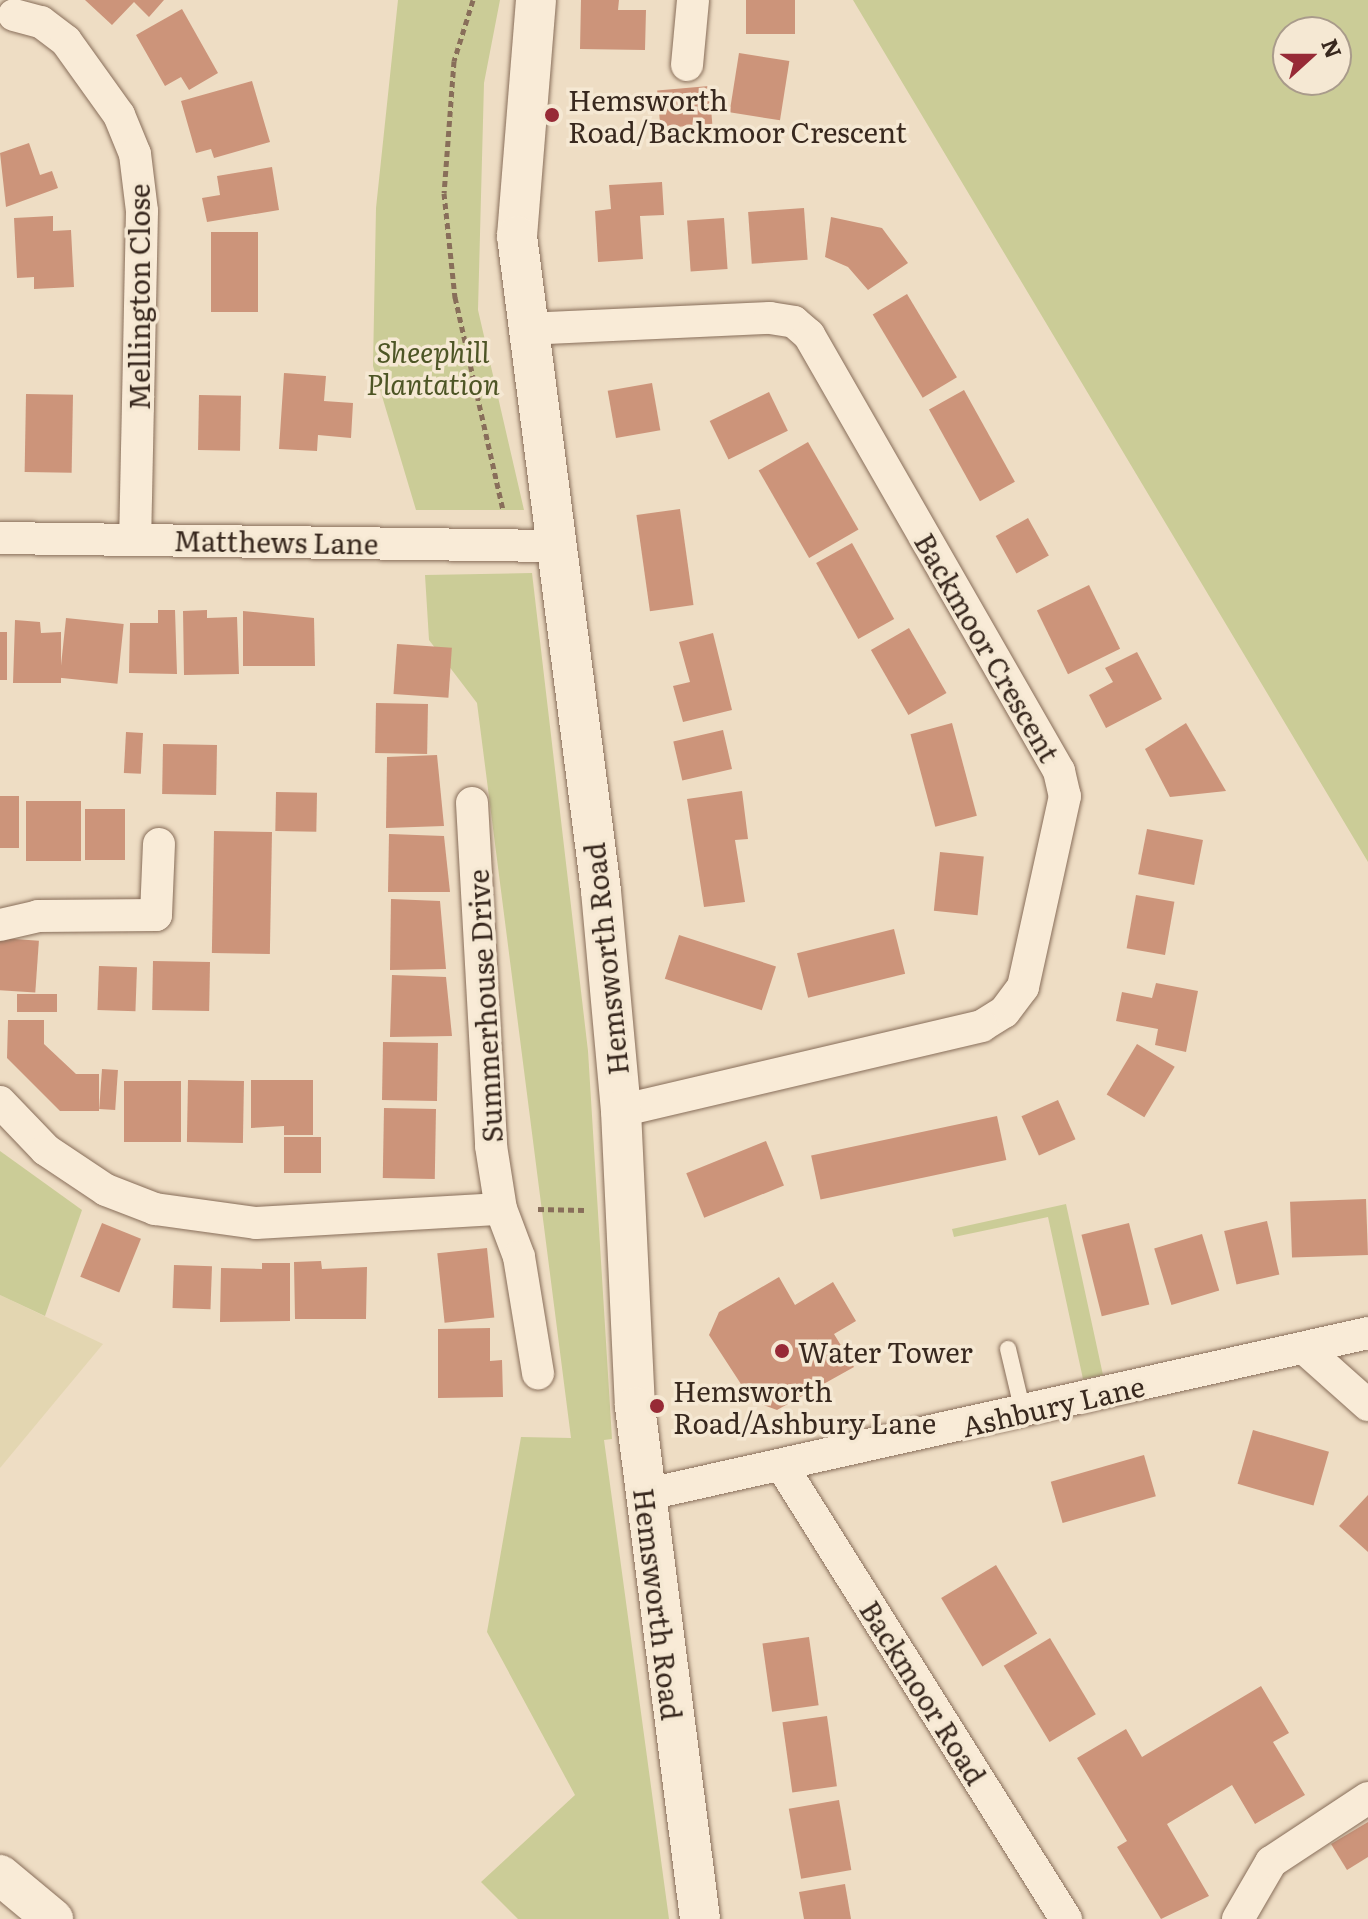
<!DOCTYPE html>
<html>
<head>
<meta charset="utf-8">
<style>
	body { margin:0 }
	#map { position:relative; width:1368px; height:1919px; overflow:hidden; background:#eeddc4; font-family:Literata,serif }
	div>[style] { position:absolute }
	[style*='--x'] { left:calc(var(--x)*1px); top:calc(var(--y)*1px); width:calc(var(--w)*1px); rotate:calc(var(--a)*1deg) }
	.farmland>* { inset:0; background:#e3d6b1 }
	.green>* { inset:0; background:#cbcc97 }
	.building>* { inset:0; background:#cc947a; transform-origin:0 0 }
	.path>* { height:5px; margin-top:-2.5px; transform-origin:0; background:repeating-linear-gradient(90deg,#886e5a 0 6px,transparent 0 10px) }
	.roads { filter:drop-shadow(0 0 2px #886e5a) drop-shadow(0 0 2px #886e5a) }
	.service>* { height:16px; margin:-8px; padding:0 8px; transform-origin:8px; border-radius:8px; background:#f9ebd7 }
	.minor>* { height:32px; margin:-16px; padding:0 16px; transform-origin:16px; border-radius:16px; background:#f9ebd7 }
	.tertiary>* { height:40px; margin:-20px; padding:0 20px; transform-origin:20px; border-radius:20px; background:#f9ebd7 }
	.dots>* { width:22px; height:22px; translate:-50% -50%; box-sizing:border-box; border:4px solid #f5e8d3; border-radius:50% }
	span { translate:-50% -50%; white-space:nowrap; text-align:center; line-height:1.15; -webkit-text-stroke:7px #f5e8d3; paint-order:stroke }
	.poi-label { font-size:28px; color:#38281e }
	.left { translate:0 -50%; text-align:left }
	.street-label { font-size:28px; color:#38281e }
	.park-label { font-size:28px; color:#4d5525; font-style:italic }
	.north { position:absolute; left:1272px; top:16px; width:80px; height:80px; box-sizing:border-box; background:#f5e8d3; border:2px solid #a99b8b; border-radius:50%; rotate:69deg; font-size:22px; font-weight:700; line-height:32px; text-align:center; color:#38281e }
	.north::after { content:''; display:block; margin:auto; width:28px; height:36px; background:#972a36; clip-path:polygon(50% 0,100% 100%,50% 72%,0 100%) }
</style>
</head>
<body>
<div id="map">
	<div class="farmland">
		<div style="clip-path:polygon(0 1295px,103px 1344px,0 1468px)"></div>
	</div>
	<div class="green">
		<div style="clip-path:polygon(398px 0,500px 0,484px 83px,478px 310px,524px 510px,416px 510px,373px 366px,376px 208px)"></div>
		<div style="clip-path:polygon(evenodd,853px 0,1368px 0,1368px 862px,853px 0,1288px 32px,1336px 32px,1336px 80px,1288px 80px,1288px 32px)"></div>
		<div style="clip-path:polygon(532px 573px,588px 1051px,612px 1439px,604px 1440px,669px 1919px,518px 1919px,481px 1882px,575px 1795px,487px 1632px,521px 1437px,571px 1438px,477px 703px,429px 640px,425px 575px)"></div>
		<div style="clip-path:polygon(0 1151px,82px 1210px,45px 1316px,0 1295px)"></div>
		<div style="clip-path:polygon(1066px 1204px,1103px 1375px,1083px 1379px,1048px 1217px,954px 1237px,952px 1229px)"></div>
	</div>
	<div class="building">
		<div style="clip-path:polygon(85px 0,164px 0,149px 17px,134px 2px,112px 25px)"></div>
		<div style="clip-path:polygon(581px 0,619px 0,618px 10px,646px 10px,645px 50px,580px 49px)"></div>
		<div style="left:746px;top:0;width:49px;height:34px"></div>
		<div style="clip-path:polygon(182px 9px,218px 73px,189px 90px,181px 77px,165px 86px,136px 35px)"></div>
		<div style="left:739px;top:53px;width:51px;height:60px;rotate:9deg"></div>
		<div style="clip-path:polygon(252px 81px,270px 142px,214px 158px,211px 149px,196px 153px,181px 101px)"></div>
		<div style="left:709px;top:86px;width:38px;height:52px;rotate:85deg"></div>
		<div style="clip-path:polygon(29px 143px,40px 175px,52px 171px,58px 188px,6px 207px,0 153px)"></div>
		<div style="clip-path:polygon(272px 167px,279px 210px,207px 222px,202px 198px,220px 195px,217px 176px)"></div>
		<div style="clip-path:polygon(662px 182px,664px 215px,640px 216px,643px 259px,598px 262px,595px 211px,611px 209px,609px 185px)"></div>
		<div style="left:804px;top:208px;width:52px;height:56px;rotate:86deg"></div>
		<div style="clip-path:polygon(53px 216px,53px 231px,71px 230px,74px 287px,34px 289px,34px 277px,17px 278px,14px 218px)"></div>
		<div style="clip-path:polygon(831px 217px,882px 228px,908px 263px,868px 290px,848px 267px,825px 257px)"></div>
		<div style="left:724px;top:218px;width:51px;height:37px;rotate:86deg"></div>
		<div style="left:211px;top:232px;width:47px;height:80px"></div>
		<div style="left:907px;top:294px;width:97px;height:40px;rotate:59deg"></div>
		<div style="clip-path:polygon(284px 373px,326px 376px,324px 401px,353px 403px,351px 438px,318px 435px,317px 451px,279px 449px)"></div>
		<div style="left:652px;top:383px;width:48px;height:45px;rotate:80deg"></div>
		<div style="left:964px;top:390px;width:105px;height:40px;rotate:61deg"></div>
		<div style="left:769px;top:392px;width:43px;height:66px;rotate:64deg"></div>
		<div style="left:26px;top:394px;width:47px;height:78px;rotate:1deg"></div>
		<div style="left:199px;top:395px;width:42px;height:55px;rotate:1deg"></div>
		<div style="left:808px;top:442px;width:101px;height:57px;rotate:60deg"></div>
		<div style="left:680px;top:509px;width:97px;height:44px;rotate:82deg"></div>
		<div style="left:1028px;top:518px;width:43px;height:37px;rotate:61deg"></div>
		<div style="left:852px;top:543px;width:87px;height:41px;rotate:61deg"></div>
		<div style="left:1089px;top:585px;width:71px;height:58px;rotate:64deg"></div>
		<div style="clip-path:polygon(158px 610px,175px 610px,177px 674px,129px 673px,130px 623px,158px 623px)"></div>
		<div style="clip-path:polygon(207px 610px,207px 618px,237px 617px,239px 674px,184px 675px,183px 611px)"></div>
		<div style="clip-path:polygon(243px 611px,314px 618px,315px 666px,243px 666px)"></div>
		<div style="left:66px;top:618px;width:58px;height:60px;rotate:6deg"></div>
		<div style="clip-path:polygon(15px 620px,40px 622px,41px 633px,61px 632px,61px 683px,13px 683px)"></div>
		<div style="left:909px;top:628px;width:75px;height:44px;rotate:60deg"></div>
		<div style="left:0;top:632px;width:7px;height:48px"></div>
		<div style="clip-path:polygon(713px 633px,732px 710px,683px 722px,673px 686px,690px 682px,679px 642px)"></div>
		<div style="left:397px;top:644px;width:55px;height:50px;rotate:4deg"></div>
		<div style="clip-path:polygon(1137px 652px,1162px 699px,1106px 728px,1089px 695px,1113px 682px,1105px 668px)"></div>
		<div style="left:376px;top:703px;width:52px;height:50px;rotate:1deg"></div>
		<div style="left:952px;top:723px;width:96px;height:43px;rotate:75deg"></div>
		<div style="clip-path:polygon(1186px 723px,1226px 791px,1170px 797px,1145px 749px)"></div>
		<div style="left:723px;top:730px;width:40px;height:51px;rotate:77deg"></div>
		<div style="left:126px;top:732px;width:17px;height:41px;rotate:3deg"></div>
		<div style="left:163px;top:744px;width:54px;height:50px;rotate:1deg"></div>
		<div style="clip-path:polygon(437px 755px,444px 826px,386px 828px,387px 757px)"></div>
		<div style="clip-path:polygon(742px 791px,748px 839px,735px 840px,745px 902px,704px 907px,687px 799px)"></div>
		<div style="left:276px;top:792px;width:41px;height:39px;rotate:1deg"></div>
		<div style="left:0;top:796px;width:19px;height:52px"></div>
		<div style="left:26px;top:801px;width:55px;height:60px"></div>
		<div style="left:85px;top:809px;width:40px;height:51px"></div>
		<div style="left:1147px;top:829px;width:57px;height:46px;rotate:11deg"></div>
		<div style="left:214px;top:831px;width:58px;height:122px;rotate:1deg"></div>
		<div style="clip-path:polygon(389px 834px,444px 836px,450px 892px,388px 892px)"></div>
		<div style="left:940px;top:852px;width:44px;height:59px;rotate:6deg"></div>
		<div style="left:1136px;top:895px;width:39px;height:54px;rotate:10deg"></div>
		<div style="clip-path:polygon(391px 899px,440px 901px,446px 969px,390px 970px)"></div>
		<div style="left:894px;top:929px;width:46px;height:100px;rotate:76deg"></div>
		<div style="left:679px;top:935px;width:102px;height:46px;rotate:18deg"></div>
		<div style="left:0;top:938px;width:39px;height:52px;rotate:4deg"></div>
		<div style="left:153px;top:961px;width:57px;height:49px;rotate:1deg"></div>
		<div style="left:99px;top:966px;width:38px;height:44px;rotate:2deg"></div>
		<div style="clip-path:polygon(392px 975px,446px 977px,452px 1036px,390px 1037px)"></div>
		<div style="clip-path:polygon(1156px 983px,1198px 991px,1186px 1052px,1155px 1045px,1158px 1029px,1116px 1021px,1122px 992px,1152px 998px)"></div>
		<div style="left:17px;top:994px;width:40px;height:18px"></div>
		<div style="clip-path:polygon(8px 1020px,44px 1020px,44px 1044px,76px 1074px,99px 1074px,99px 1111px,60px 1111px,7px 1058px)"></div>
		<div style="left:383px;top:1042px;width:55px;height:58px;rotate:1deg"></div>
		<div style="left:1137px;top:1044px;width:44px;height:59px;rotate:31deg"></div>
		<div style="left:102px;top:1069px;width:16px;height:40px;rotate:4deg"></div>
		<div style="left:188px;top:1080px;width:56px;height:62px;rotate:1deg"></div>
		<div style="clip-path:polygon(251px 1080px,313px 1080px,313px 1135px,284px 1135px,284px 1126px,251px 1128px)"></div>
		<div style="left:124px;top:1081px;width:57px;height:61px"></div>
		<div style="left:1058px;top:1100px;width:43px;height:40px;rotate:66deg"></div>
		<div style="left:384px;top:1108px;width:52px;height:70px;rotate:1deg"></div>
		<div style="left:997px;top:1116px;width:45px;height:190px;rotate:78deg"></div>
		<div style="left:284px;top:1137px;width:37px;height:36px"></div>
		<div style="left:766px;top:1141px;width:48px;height:86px;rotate:68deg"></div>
		<div style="left:1366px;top:1199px;width:56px;height:76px;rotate:88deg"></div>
		<div style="left:1267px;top:1221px;width:55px;height:44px;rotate:77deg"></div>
		<div style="left:102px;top:1223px;width:42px;height:58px;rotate:22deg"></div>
		<div style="left:1129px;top:1223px;width:84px;height:49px;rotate:76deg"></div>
		<div style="left:1202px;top:1234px;width:59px;height:50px;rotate:73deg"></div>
		<div style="left:487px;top:1248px;width:70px;height:50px;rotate:84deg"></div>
		<div style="clip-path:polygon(321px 1261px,322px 1269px,367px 1267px,366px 1319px,295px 1319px,294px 1262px)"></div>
		<div style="clip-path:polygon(262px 1263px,290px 1263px,290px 1321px,220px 1322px,221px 1268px,262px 1269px)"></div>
		<div style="left:174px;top:1265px;width:38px;height:43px;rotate:2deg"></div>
		<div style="clip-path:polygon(779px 1277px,795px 1305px,833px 1282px,856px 1321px,834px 1334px,854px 1367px,777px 1410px,752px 1401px,709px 1335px,719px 1312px)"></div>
		<div style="clip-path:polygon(490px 1328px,490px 1361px,502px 1360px,503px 1397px,438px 1398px,438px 1329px)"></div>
		<div style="left:1253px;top:1430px;width:79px;height:56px;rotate:16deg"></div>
		<div style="left:1144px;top:1455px;width:43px;height:97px;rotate:74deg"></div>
		<div style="clip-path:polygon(1368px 1495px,1368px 1552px,1339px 1526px)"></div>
		<div style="left:996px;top:1565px;width:80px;height:64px;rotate:59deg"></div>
		<div style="left:809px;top:1637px;width:69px;height:47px;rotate:82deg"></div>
		<div style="left:1050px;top:1638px;width:89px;height:54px;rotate:59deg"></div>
		<div style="clip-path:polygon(1261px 1686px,1289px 1733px,1273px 1742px,1305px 1795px,1255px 1824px,1232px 1785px,1167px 1824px,1209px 1896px,1161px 1919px,1117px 1847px,1127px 1841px,1077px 1758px,1126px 1729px,1142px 1757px)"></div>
		<div style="left:827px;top:1716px;width:71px;height:45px;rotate:82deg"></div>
		<div style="left:839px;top:1800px;width:71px;height:51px;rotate:80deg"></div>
		<div style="clip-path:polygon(1368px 1822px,1368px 1857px,1347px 1870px,1331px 1844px)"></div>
		<div style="clip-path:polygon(845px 1884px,851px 1919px,804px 1919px,799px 1892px)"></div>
	</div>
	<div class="path">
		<div style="--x:473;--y:0;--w:64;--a:107.3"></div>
		<div style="--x:454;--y:61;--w:132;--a:94.3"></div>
		<div style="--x:444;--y:193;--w:105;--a:84"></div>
		<div style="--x:455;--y:297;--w:218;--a:77.3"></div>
		<div style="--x:538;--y:1209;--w:46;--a:1.2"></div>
	</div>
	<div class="roads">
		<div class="service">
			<div style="--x:1008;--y:1349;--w:65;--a:76.6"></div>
		</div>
		<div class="minor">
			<div style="--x:14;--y:15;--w:28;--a:15"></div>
			<div style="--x:41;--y:22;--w:31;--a:37"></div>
			<div style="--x:66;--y:41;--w:91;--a:54.4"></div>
			<div style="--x:119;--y:115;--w:42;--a:67.7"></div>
			<div style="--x:135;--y:154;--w:57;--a:83"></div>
			<div style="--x:142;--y:211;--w:326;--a:91.2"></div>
			<div style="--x:687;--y:65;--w:65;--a:-84.7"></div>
			<div style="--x:525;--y:329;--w:245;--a:-2.6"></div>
			<div style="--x:770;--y:318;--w:24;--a:9"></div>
			<div style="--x:794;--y:322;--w:20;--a:41"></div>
			<div style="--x:809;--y:335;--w:503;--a:60.17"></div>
			<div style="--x:1059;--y:771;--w:26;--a:77"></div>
			<div style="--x:1065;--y:796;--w:196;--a:102.4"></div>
			<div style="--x:1023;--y:987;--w:31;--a:127"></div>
			<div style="--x:1004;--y:1012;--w:26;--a:148"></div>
			<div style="--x:982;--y:1026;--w:371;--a:166.8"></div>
			<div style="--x:0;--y:538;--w:552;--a:0.83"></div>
			<div style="--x:472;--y:803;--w:344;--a:86.8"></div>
			<div style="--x:491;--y:1146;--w:64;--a:81"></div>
			<div style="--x:501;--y:1209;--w:51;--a:69.4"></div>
			<div style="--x:519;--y:1257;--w:118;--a:80.7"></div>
			<div style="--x:0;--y:925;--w:39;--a:-13"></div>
			<div style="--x:38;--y:916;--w:118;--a:-0.5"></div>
			<div style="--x:156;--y:915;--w:71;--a:-87.6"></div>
			<div style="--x:0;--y:1102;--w:66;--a:46.2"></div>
			<div style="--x:46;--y:1150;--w:72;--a:33.7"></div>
			<div style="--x:106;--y:1190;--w:53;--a:21.2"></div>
			<div style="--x:155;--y:1209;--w:102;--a:7.9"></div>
			<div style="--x:256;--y:1223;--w:245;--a:-3.3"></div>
			<div style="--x:1304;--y:1348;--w:86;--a:41.7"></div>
			<div style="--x:782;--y:1466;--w:535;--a:57.92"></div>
			<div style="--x:644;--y:1495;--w:742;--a:-12.61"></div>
			<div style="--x:1238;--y:1919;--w:66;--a:-59.9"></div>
			<div style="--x:1271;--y:1862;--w:116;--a:-33.4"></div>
		</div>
		<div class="tertiary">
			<div style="--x:536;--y:0;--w:237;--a:94.6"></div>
			<div style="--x:517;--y:236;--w:660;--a:82.69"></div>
			<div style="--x:601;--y:891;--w:221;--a:84.8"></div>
			<div style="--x:621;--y:1111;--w:296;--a:87.3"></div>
			<div style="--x:635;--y:1407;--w:516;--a:82.76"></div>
			<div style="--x:0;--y:1875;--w:69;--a:39.7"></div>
		</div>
	</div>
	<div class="dots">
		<div style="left:552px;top:115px;background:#972a36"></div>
		<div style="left:782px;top:1351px;background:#972a36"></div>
		<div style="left:657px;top:1406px;background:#972a36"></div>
	</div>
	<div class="poi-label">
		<span class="left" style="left:568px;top:115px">Hemsworth<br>Road/Backmoor Crescent</span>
		<span class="left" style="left:798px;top:1351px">Water Tower</span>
		<span class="left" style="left:673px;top:1406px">Hemsworth<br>Road/Ashbury Lane</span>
	</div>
	<div class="street-label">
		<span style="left:138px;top:297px;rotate:-90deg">Mellington Close</span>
		<span style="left:276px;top:541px;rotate:1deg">Matthews Lane</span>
		<span style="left:988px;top:647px;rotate:60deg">Backmoor Crescent</span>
		<span style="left:605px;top:959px;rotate:-96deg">Hemsworth Road</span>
		<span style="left:484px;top:1006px;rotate:-93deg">Summerhouse Drive</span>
		<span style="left:1053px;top:1405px;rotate:-13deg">Ashbury Lane</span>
		<span style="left:659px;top:1604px;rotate:83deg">Hemsworth Road</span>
		<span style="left:924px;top:1692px;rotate:58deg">Backmoor Road</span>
	</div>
	<div class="park-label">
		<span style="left:433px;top:367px">Sheephill<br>Plantation</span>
	</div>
	<div class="north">N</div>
</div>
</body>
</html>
